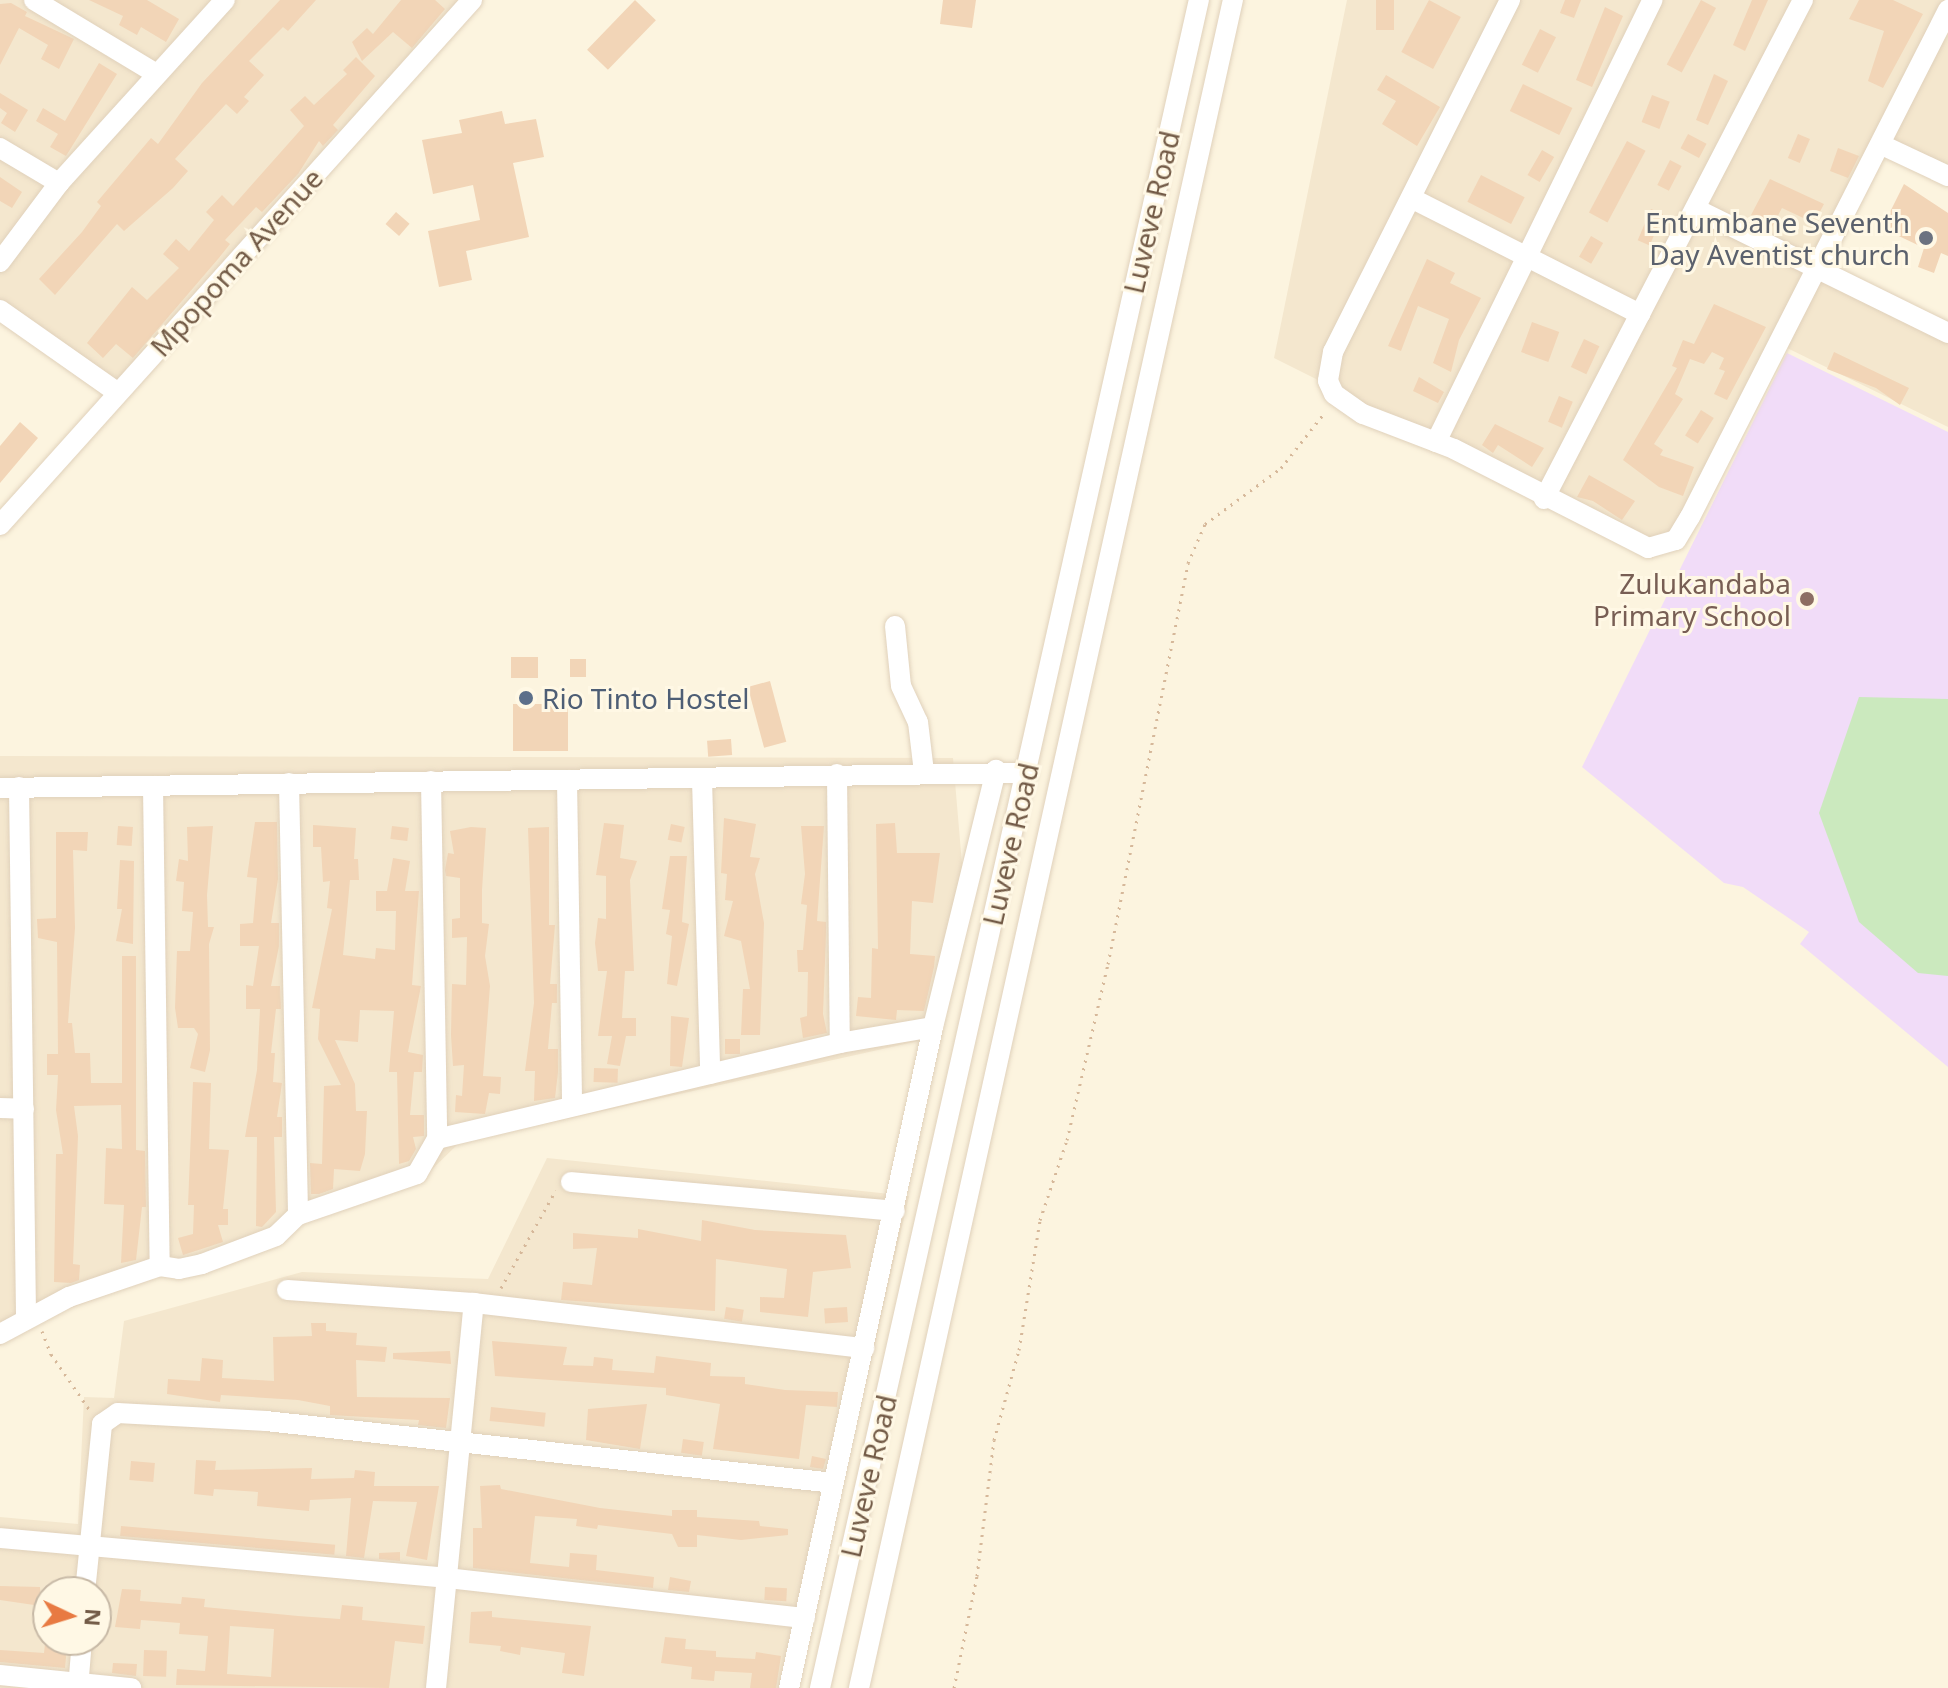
<!DOCTYPE html>
<html>
<head>
<meta charset="utf-8">
<style>
	body { margin:0 }
	#map { position:relative; width:1948px; height:1688px; overflow:hidden; background:#fcf4df; font-family:"Noto Sans",sans-serif }
	div>[style] { position:absolute }
	[style*='--x'] { left:calc(var(--x)*1px); top:calc(var(--y)*1px); width:calc(var(--w)*1px); rotate:calc(var(--a)*1deg) }
	.residential>* { inset:0; background:#f4e7ce }
	.education>* { inset:0; background:#f1dcf8 }
	.green>* { inset:0; background:#cbe9be }
	.building>* { inset:0; background:#f2d5b7; transform-origin:0 0 }
	.path>* { height:3px; margin-top:-1.5px; transform-origin:0; background:repeating-linear-gradient(90deg,#d6b89a 0 2px,transparent 0 8px) }
	.roads { filter:drop-shadow(0 0 2px #e0d1bb) drop-shadow(0 0 2px #e0d1bb) }
	.minor>* { height:20px; margin:-10px; padding:0 10px; transform-origin:10px; border-radius:10px; background:#fff }
	.dots>* { width:22px; height:22px; translate:-50% -50%; box-sizing:border-box; border:4px solid #fff8e5; border-radius:50% }
	span { translate:-50% -50%; white-space:nowrap; text-align:center; line-height:1.15; -webkit-text-stroke:6px #fff8e5; paint-order:stroke }
	.street-label { font-size:28px; color:#735b47 }
	.worship-label { font-size:28px; color:#5b616d }
	.right { translate:-100% -50%; text-align:right }
	.education-label { font-size:28px; color:#785e54 }
	.service-label { font-size:28px; color:#4e5e75 }
	.left { translate:0 -50%; text-align:left }
	.north { position:absolute; left:32px; top:1576px; width:80px; height:80px; box-sizing:border-box; background:#fff8e5; border:2px solid #c7b9a6; border-radius:50%; rotate:94deg; font-size:22px; font-weight:700; line-height:32px; text-align:center; color:#735b47 }
	.north::after { content:''; display:block; margin:auto; width:28px; height:36px; background:#e87a42; clip-path:polygon(50% 0,100% 100%,50% 72%,0 100%) }
</style>
</head>
<body>
<div id="map">
	<div class="residential">
		<div style="clip-path:polygon(0 0,472px 0,123px 401px,0 313px)"></div>
		<div style="clip-path:polygon(1347px 0,1948px 0,1948px 170px,1879px 141px,1816px 268px,1948px 338px,1948px 427px,1773px 341px,1673px 536px,1648px 545px,1274px 358px)"></div>
		<div style="clip-path:polygon(0 756px,953px 758px,966px 911px,941px 1036px,459px 1143px,419px 1182px,46px 1317px,0 1346px)"></div>
		<div style="clip-path:polygon(evenodd,547px 1158px,909px 1196px,796px 1688px,0 1688px,0 1517px,78px 1524px,84px 1397px,114px 1398px,124px 1321px,302px 1272px,488px 1279px,547px 1158px,48px 1592px,96px 1592px,96px 1640px,48px 1640px,48px 1592px)"></div>
	</div>
	<div class="education">
		<div style="clip-path:polygon(1787px 353px,1948px 432px,1948px 1067px,1800px 944px,1809px 932px,1743px 887px,1724px 883px,1582px 767px)"></div>
	</div>
	<div class="green">
		<div style="clip-path:polygon(1859px 697px,1948px 699px,1948px 976px,1918px 973px,1859px 922px,1819px 813px)"></div>
	</div>
	<div class="building">
		<div style="clip-path:polygon(89px 0,147px 0,179px 19px,166px 42px,141px 27px,137px 35px,119px 25px,123px 16px)"></div>
		<div style="clip-path:polygon(280px 0,316px 0,288px 31px,283px 27px,249px 61px,264px 75px,244px 97px,249px 101px,237px 114px,226px 104px,175px 159px,188px 171px,173px 188px,124px 231px,117px 224px,55px 295px,39px 279px,82px 232px,101px 206px,97px 202px,151px 138px,158px 144px,202px 83px)"></div>
		<div style="clip-path:polygon(401px 0,435px 0,445px 9px,412px 48px,393px 32px,362px 61px,352px 42px,367px 28px,373px 34px)"></div>
		<div style="left:635px;top:0;width:29px;height:69px;rotate:44deg"></div>
		<div style="clip-path:polygon(943px 0,976px 0,972px 28px,940px 24px)"></div>
		<div style="left:1376px;top:0;width:18px;height:30px"></div>
		<div style="left:1429px;top:0;width:36px;height:59px;rotate:28deg"></div>
		<div style="clip-path:polygon(1565px 0,1581px 0,1574px 18px,1560px 13px)"></div>
		<div style="left:1701px;top:0;width:17px;height:73px;rotate:28deg"></div>
		<div style="clip-path:polygon(1752px 0,1768px 0,1745px 51px,1733px 45px)"></div>
		<div style="clip-path:polygon(1859px 0,1893px 0,1923px 14px,1883px 88px,1868px 81px,1884px 31px,1849px 19px)"></div>
		<div style="clip-path:polygon(11px 3px,27px 12px,25px 16px,74px 39px,59px 69px,41px 59px,48px 45px,19px 28px,0 65px,0 4px)"></div>
		<div style="clip-path:polygon(1605px 7px,1623px 16px,1592px 87px,1576px 80px)"></div>
		<div style="left:1540px;top:29px;width:18px;height:40px;rotate:27deg"></div>
		<div style="clip-path:polygon(356px 57px,375px 76px,333px 125px,338px 130px,323px 146px,319px 141px,298px 174px,262px 212px,256px 207px,225px 240px,230px 244px,218px 259px,133px 358px,116px 344px,103px 358px,87px 343px,132px 287px,147px 300px,179px 268px,163px 254px,176px 239px,189px 251px,214px 220px,206px 212px,222px 195px,233px 206px,304px 126px,290px 110px,305px 96px,314px 105px,347px 74px,343px 70px)"></div>
		<div style="clip-path:polygon(99px 63px,117px 74px,66px 156px,50px 147px,58px 134px,36px 121px,43px 108px,65px 121px)"></div>
		<div style="clip-path:polygon(1714px 74px,1728px 81px,1708px 125px,1696px 120px)"></div>
		<div style="clip-path:polygon(1386px 75px,1440px 107px,1417px 146px,1382px 124px,1396px 101px,1377px 90px)"></div>
		<div style="left:1523px;top:84px;width:55px;height:30px;rotate:26deg"></div>
		<div style="clip-path:polygon(0 93px,28px 110px,15px 132px,1px 123px,7px 113px,0 108px)"></div>
		<div style="left:1652px;top:95px;width:19px;height:29px;rotate:21deg"></div>
		<div style="clip-path:polygon(502px 111px,505px 124px,536px 119px,544px 157px,513px 163px,529px 237px,466px 251px,472px 280px,439px 287px,428px 231px,480px 220px,473px 185px,433px 194px,422px 140px,462px 133px,459px 120px)"></div>
		<div style="left:1688px;top:134px;width:21px;height:16px;rotate:28deg"></div>
		<div style="left:1798px;top:134px;width:13px;height:26px;rotate:23deg"></div>
		<div style="left:1627px;top:141px;width:21px;height:81px;rotate:28deg"></div>
		<div style="clip-path:polygon(1838px 148px,1859px 156px,1848px 178px,1830px 171px)"></div>
		<div style="left:1542px;top:150px;width:14px;height:29px;rotate:30deg"></div>
		<div style="left:1670px;top:160px;width:13px;height:28px;rotate:27deg"></div>
		<div style="left:1481px;top:175px;width:49px;height:30px;rotate:27deg"></div>
		<div style="clip-path:polygon(0 177px,22px 192px,12px 208px,0 201px)"></div>
		<div style="clip-path:polygon(1770px 179px,1824px 204px,1814px 223px,1782px 208px,1772px 227px,1751px 215px)"></div>
		<div style="clip-path:polygon(1904px 184px,1948px 213px,1948px 256px,1941px 253px,1934px 273px,1918px 267px,1924px 248px,1882px 228px)"></div>
		<div style="left:1651px;top:209px;width:13px;height:34px;rotate:23deg"></div>
		<div style="left:396px;top:212px;width:18px;height:16px;rotate:41deg"></div>
		<div style="left:1591px;top:236px;width:14px;height:24px;rotate:30deg"></div>
		<div style="clip-path:polygon(1427px 259px,1455px 273px,1450px 283px,1481px 298px,1459px 340px,1451px 372px,1433px 363px,1449px 319px,1418px 306px,1401px 351px,1388px 346px)"></div>
		<div style="clip-path:polygon(1714px 304px,1766px 327px,1727px 400px,1714px 394px,1725px 371px,1719px 369px,1724px 358px,1712px 352px,1704px 364px,1690px 359px,1675px 394px,1683px 399px,1654px 444px,1663px 450px,1660px 455px,1694px 467px,1683px 496px,1659px 487px,1623px 460px,1677px 368px,1672px 366px,1683px 340px,1694px 344px)"></div>
		<div style="left:1532px;top:322px;width:29px;height:32px;rotate:20deg"></div>
		<div style="left:1584px;top:339px;width:17px;height:31px;rotate:25deg"></div>
		<div style="clip-path:polygon(1834px 352px,1909px 388px,1900px 405px,1876px 388px,1827px 369px)"></div>
		<div style="clip-path:polygon(1419px 377px,1444px 392px,1438px 403px,1413px 391px)"></div>
		<div style="left:1559px;top:396px;width:15px;height:28px;rotate:23deg"></div>
		<div style="left:1701px;top:410px;width:15px;height:30px;rotate:32deg"></div>
		<div style="clip-path:polygon(20px 422px,38px 438px,0 483px,0 446px)"></div>
		<div style="clip-path:polygon(1495px 424px,1544px 448px,1532px 467px,1498px 445px,1493px 453px,1482px 445px)"></div>
		<div style="clip-path:polygon(1589px 475px,1635px 501px,1622px 520px,1593px 501px,1577px 497px)"></div>
		<div style="left:538px;top:657px;width:21px;height:27px;rotate:90deg"></div>
		<div style="left:570px;top:659px;width:16px;height:18px"></div>
		<div style="left:770px;top:681px;width:63px;height:23px;rotate:75deg"></div>
		<div style="left:513px;top:704px;width:55px;height:47px"></div>
		<div style="left:731px;top:739px;width:16px;height:24px;rotate:86deg"></div>
		<div style="clip-path:polygon(724px 818px,756px 824px,750px 857px,760px 858px,755px 874px,764px 923px,760px 1035px,741px 1035px,743px 989px,750px 989px,741px 941px,724px 936px,733px 901px,725px 900px,727px 874px,721px 873px)"></div>
		<div style="clip-path:polygon(255px 822px,277px 822px,278px 879px,271px 923px,279px 923px,279px 946px,271px 986px,280px 986px,281px 1009px,276px 1009px,271px 1053px,275px 1053px,273px 1082px,282px 1083px,277px 1117px,282px 1117px,282px 1137px,274px 1137px,276px 1212px,262px 1227px,256px 1226px,257px 1137px,245px 1137px,257px 1070px,260px 1009px,246px 1009px,246px 985px,253px 986px,259px 946px,240px 946px,240px 924px,253px 923px,257px 878px,247px 877px)"></div>
		<div style="clip-path:polygon(604px 823px,624px 825px,620px 858px,637px 861px,630px 880px,634px 971px,625px 971px,622px 1018px,636px 1018px,636px 1036px,626px 1036px,620px 1066px,607px 1064px,612px 1036px,598px 1036px,607px 971px,598px 971px,595px 943px,598px 918px,606px 919px,606px 876px,596px 875px)"></div>
		<div style="clip-path:polygon(895px 823px,897px 853px,940px 853px,933px 903px,912px 901px,910px 954px,935px 956px,934px 967px,924px 1011px,897px 1010px,896px 1020px,856px 1016px,858px 997px,871px 998px,872px 948px,878px 949px,876px 824px)"></div>
		<div style="left:671px;top:824px;width:14px;height:16px;rotate:12deg"></div>
		<div style="clip-path:polygon(313px 825px,356px 828px,354px 859px,358px 859px,359px 880px,350px 880px,343px 955px,375px 959px,376px 948px,395px 950px,396px 911px,376px 911px,376px 891px,387px 891px,393px 858px,410px 861px,405px 891px,419px 891px,412px 985px,421px 986px,408px 1052px,423px 1055px,422px 1072px,414px 1072px,410px 1115px,424px 1115px,424px 1136px,413px 1137px,416px 1149px,409px 1161px,399px 1164px,397px 1072px,389px 1072px,394px 1011px,360px 1010px,358px 1042px,335px 1040px,355px 1084px,356px 1111px,367px 1111px,365px 1154px,360px 1171px,334px 1169px,333px 1189px,319px 1194px,311px 1194px,310px 1163px,322px 1164px,324px 1086px,341px 1085px,318px 1039px,320px 1009px,312px 1008px,332px 909px,327px 908px,330px 881px,323px 882px,321px 847px,313px 847px)"></div>
		<div style="left:118px;top:826px;width:15px;height:19px;rotate:4deg"></div>
		<div style="clip-path:polygon(213px 826px,207px 895px,208px 927px,214px 927px,209px 944px,210px 1050px,205px 1072px,190px 1068px,198px 1034px,194px 1028px,178px 1028px,175px 1008px,177px 951px,190px 951px,193px 912px,182px 911px,184px 882px,176px 881px,179px 859px,188px 861px,187px 827px)"></div>
		<div style="left:392px;top:826px;width:17px;height:13px;rotate:7deg"></div>
		<div style="clip-path:polygon(801px 826px,824px 826px,817px 921px,826px 922px,826px 935px,823px 1014px,827px 1033px,803px 1038px,800px 1018px,807px 1016px,808px 972px,798px 972px,797px 950px,803px 950px,807px 905px,801px 904px,805px 874px)"></div>
		<div style="clip-path:polygon(471px 827px,486px 828px,482px 890px,482px 923px,489px 924px,485px 956px,490px 986px,483px 1076px,501px 1077px,500px 1094px,489px 1093px,485px 1114px,455px 1112px,456px 1095px,462px 1096px,464px 1065px,453px 1066px,451px 1035px,452px 984px,466px 985px,467px 937px,452px 938px,452px 919px,460px 918px,460px 878px,446px 876px,445px 870px,448px 853px,454px 854px,450px 831px)"></div>
		<div style="clip-path:polygon(549px 827px,549px 925px,555px 925px,550px 984px,557px 984px,557px 1003px,552px 1003px,548px 1049px,558px 1049px,558px 1072px,555px 1098px,534px 1101px,535px 1071px,525px 1071px,534px 1003px,528px 828px)"></div>
		<div style="clip-path:polygon(56px 832px,88px 832px,87px 851px,73px 850px,75px 928px,68px 1023px,72px 1023px,75px 1053px,90px 1053px,91px 1083px,122px 1083px,122px 956px,136px 956px,136px 1150px,145px 1151px,146px 1207px,142px 1207px,136px 1260px,121px 1263px,124px 1205px,104px 1204px,106px 1148px,122px 1149px,121px 1105px,74px 1106px,78px 1136px,73px 1264px,80px 1265px,79px 1280px,71px 1283px,54px 1282px,56px 1154px,63px 1154px,56px 1110px,58px 1075px,47px 1075px,47px 1054px,58px 1054px,57px 942px,38px 938px,37px 919px,56px 918px)"></div>
		<div style="clip-path:polygon(670px 856px,687px 856px,682px 922px,689px 924px,677px 986px,667px 984px,672px 936px,666px 934px,670px 910px,662px 909px)"></div>
		<div style="clip-path:polygon(120px 860px,134px 861px,133px 944px,116px 941px,122px 909px,117px 909px)"></div>
		<div style="clip-path:polygon(671px 1016px,689px 1018px,682px 1067px,670px 1066px)"></div>
		<div style="left:725px;top:1039px;width:15px;height:15px"></div>
		<div style="left:594px;top:1068px;width:24px;height:14px;rotate:2deg"></div>
		<div style="clip-path:polygon(193px 1082px,211px 1083px,209px 1149px,229px 1150px,223px 1209px,228px 1209px,228px 1225px,218px 1225px,223px 1242px,183px 1255px,178px 1238px,193px 1234px,194px 1205px,188px 1205px)"></div>
		<div style="clip-path:polygon(702px 1220px,755px 1230px,846px 1235px,851px 1268px,813px 1272px,808px 1317px,760px 1312px,760px 1297px,784px 1298px,787px 1269px,716px 1259px,715px 1311px,561px 1300px,563px 1282px,592px 1285px,597px 1248px,573px 1249px,573px 1233px,638px 1238px,638px 1229px,701px 1241px)"></div>
		<div style="left:726px;top:1307px;width:18px;height:12px;rotate:9deg"></div>
		<div style="left:847px;top:1307px;width:15px;height:23px;rotate:86deg"></div>
		<div style="clip-path:polygon(311px 1323px,326px 1323px,326px 1331px,357px 1333px,356px 1345px,387px 1347px,385px 1362px,356px 1360px,357px 1397px,450px 1398px,446px 1428px,418px 1425px,419px 1420px,330px 1415px,330px 1406px,298px 1400px,221px 1395px,220px 1402px,167px 1394px,168px 1379px,200px 1381px,202px 1358px,223px 1360px,222px 1378px,274px 1381px,273px 1337px,312px 1336px)"></div>
		<div style="clip-path:polygon(492px 1341px,567px 1347px,563px 1365px,593px 1366px,594px 1357px,613px 1359px,612px 1370px,654px 1373px,656px 1356px,711px 1363px,710px 1376px,745px 1377px,745px 1384px,785px 1390px,838px 1392px,837px 1407px,806px 1405px,799px 1459px,713px 1449px,720px 1404px,666px 1395px,666px 1388px,495px 1376px)"></div>
		<div style="clip-path:polygon(450px 1351px,451px 1364px,393px 1359px,393px 1353px)"></div>
		<div style="clip-path:polygon(647px 1404px,640px 1449px,586px 1440px,588px 1409px)"></div>
		<div style="left:491px;top:1407px;width:55px;height:14px;rotate:6deg"></div>
		<div style="left:683px;top:1439px;width:21px;height:14px;rotate:8deg"></div>
		<div style="clip-path:polygon(812px 1456px,826px 1459px,823px 1469px,810px 1467px)"></div>
		<div style="clip-path:polygon(196px 1460px,216px 1461px,215px 1470px,312px 1468px,311px 1479px,354px 1478px,355px 1470px,375px 1472px,374px 1486px,439px 1486px,427px 1560px,406px 1556px,417px 1502px,373px 1501px,364px 1558px,346px 1556px,351px 1498px,310px 1500px,309px 1511px,257px 1506px,258px 1492px,214px 1489px,213px 1496px,194px 1494px)"></div>
		<div style="left:131px;top:1461px;width:24px;height:19px;rotate:5deg"></div>
		<div style="clip-path:polygon(500px 1485px,501px 1489px,600px 1508px,672px 1516px,672px 1510px,697px 1510px,697px 1517px,759px 1521px,760px 1526px,788px 1529px,788px 1535px,741px 1540px,697px 1535px,697px 1547px,678px 1547px,672px 1534px,598px 1525px,597px 1529px,576px 1526px,577px 1519px,535px 1516px,530px 1563px,569px 1567px,570px 1553px,597px 1555px,596px 1570px,654px 1577px,653px 1588px,473px 1568px,473px 1528px,482px 1528px,480px 1486px)"></div>
		<div style="left:121px;top:1526px;width:215px;height:10px;rotate:5deg"></div>
		<div style="clip-path:polygon(400px 1552px,400px 1561px,379px 1559px,379px 1553px)"></div>
		<div style="clip-path:polygon(670px 1577px,691px 1581px,689px 1592px,668px 1590px)"></div>
		<div style="clip-path:polygon(0 1586px,40px 1587px,41px 1606px,0 1600px)"></div>
		<div style="left:765px;top:1587px;width:22px;height:13px;rotate:3deg"></div>
		<div style="clip-path:polygon(evenodd,122px 1589px,141px 1590px,140px 1601px,181px 1604px,182px 1597px,205px 1599px,204px 1607px,298px 1616px,340px 1619px,342px 1605px,363px 1607px,362px 1620px,425px 1626px,423px 1644px,395px 1641px,389px 1688px,176px 1685px,177px 1669px,205px 1671px,208px 1636px,179px 1634px,180px 1623px,141px 1620px,140px 1629px,115px 1627px,122px 1589px,230px 1626px,274px 1629px,271px 1677px,227px 1674px,230px 1626px)"></div>
		<div style="clip-path:polygon(492px 1611px,492px 1617px,591px 1626px,584px 1676px,562px 1673px,565px 1653px,521px 1647px,520px 1655px,500px 1651px,501px 1646px,469px 1643px,471px 1612px)"></div>
		<div style="clip-path:polygon(665px 1637px,686px 1639px,685px 1649px,716px 1651px,716px 1657px,755px 1659px,756px 1652px,781px 1656px,776px 1688px,750px 1688px,752px 1673px,715px 1671px,714px 1681px,691px 1679px,692px 1667px,661px 1663px)"></div>
		<div style="clip-path:polygon(45px 1644px,67px 1646px,65px 1668px,0 1662px,0 1650px,44px 1653px)"></div>
		<div style="left:144px;top:1650px;width:23px;height:26px;rotate:2deg"></div>
		<div style="clip-path:polygon(113px 1663px,137px 1664px,136px 1676px,112px 1673px)"></div>
	</div>
	<div class="path">
		<div style="--x:501;--y:1288;--w:112;--a:-60.7"></div>
		<div style="--x:42;--y:1331;--w:25;--a:69"></div>
		<div style="--x:51;--y:1354;--w:67;--a:55.4"></div>
		<div style="--x:954;--y:1688;--w:114;--a:-78.4"></div>
		<div style="--x:977;--y:1576;--w:137;--a:-82.9"></div>
		<div style="--x:994;--y:1440;--w:93;--a:-74.5"></div>
		<div style="--x:1019;--y:1350;--w:132;--a:-80.8"></div>
		<div style="--x:1040;--y:1220;--w:84;--a:-71.4"></div>
		<div style="--x:1067;--y:1140;--w:181;--a:-76.9"></div>
		<div style="--x:1108;--y:964;--w:409;--a:-78.7"></div>
		<div style="--x:1188;--y:563;--w:43;--a:-66.4"></div>
		<div style="--x:1205;--y:524;--w:94;--a:-36.4"></div>
		<div style="--x:1281;--y:468;--w:71;--a:-51.8"></div>
	</div>
	<div class="roads">
		<div class="minor">
			<div style="--x:34;--y:0;--w:141;--a:31.1"></div>
			<div style="--x:1510;--y:0;--w:394;--a:116.7"></div>
			<div style="--x:1333;--y:352;--w:29;--a:100"></div>
			<div style="--x:1328;--y:381;--w:14;--a:65"></div>
			<div style="--x:1334;--y:394;--w:35;--a:35"></div>
			<div style="--x:1363;--y:414;--w:97;--a:21"></div>
			<div style="--x:1454;--y:449;--w:218;--a:27"></div>
			<div style="--x:1648;--y:548;--w:29;--a:-16"></div>
			<div style="--x:1676;--y:540;--w:27;--a:-59"></div>
			<div style="--x:1690;--y:517;--w:569;--a:-63.03"></div>
			<div style="--x:1882;--y:145;--w:73;--a:25.2"></div>
			<div style="--x:0;--y:148;--w:69;--a:30.7"></div>
			<div style="--x:1411;--y:198;--w:257;--a:26.9"></div>
			<div style="--x:1696;--y:209;--w:281;--a:26.2"></div>
			<div style="--x:0;--y:262;--w:99;--a:-53.2"></div>
			<div style="--x:59;--y:183;--w:247;--a:-47.8"></div>
			<div style="--x:0;--y:310;--w:144;--a:35.1"></div>
			<div style="--x:1436;--y:442;--w:492;--a:-63.9"></div>
			<div style="--x:1544;--y:499;--w:562;--a:-62.57"></div>
			<div style="--x:0;--y:525;--w:706;--a:-48.04"></div>
			<div style="--x:895;--y:626;--w:60;--a:84.3"></div>
			<div style="--x:901;--y:686;--w:40;--a:65"></div>
			<div style="--x:918;--y:722;--w:50;--a:83.2"></div>
			<div style="--x:837;--y:774;--w:269;--a:89.4"></div>
			<div style="--x:702;--y:779;--w:295;--a:88.4"></div>
			<div style="--x:567;--y:780;--w:326;--a:89.1"></div>
			<div style="--x:431;--y:781;--w:358;--a:89"></div>
			<div style="--x:289;--y:783;--w:432;--a:88.8"></div>
			<div style="--x:153;--y:786;--w:480;--a:89.2"></div>
			<div style="--x:19;--y:787;--w:530;--a:89.24"></div>
			<div style="--x:0;--y:788;--w:1027;--a:-0.84"></div>
			<div style="--x:0;--y:1108;--w:24;--a:2"></div>
			<div style="--x:571;--y:1182;--w:325;--a:5.1"></div>
			<div style="--x:287;--y:1290;--w:187;--a:4"></div>
			<div style="--x:474;--y:1303;--w:393;--a:6.6"></div>
			<div style="--x:0;--y:1334;--w:78;--a:-28.2"></div>
			<div style="--x:69;--y:1297;--w:96;--a:-18.8"></div>
			<div style="--x:160;--y:1266;--w:19;--a:9"></div>
			<div style="--x:179;--y:1269;--w:24;--a:-12"></div>
			<div style="--x:202;--y:1264;--w:79;--a:-20.7"></div>
			<div style="--x:276;--y:1236;--w:30;--a:-44"></div>
			<div style="--x:298;--y:1215;--w:126;--a:-19"></div>
			<div style="--x:417;--y:1174;--w:40;--a:-60.3"></div>
			<div style="--x:437;--y:1139;--w:414;--a:-13.4"></div>
			<div style="--x:840;--y:1043;--w:94;--a:-9.8"></div>
			<div style="--x:0;--y:1538;--w:449;--a:5.1"></div>
			<div style="--x:447;--y:1578;--w:360;--a:6.4"></div>
			<div style="--x:85;--y:1592;--w:169;--a:-84.2"></div>
			<div style="--x:102;--y:1424;--w:19;--a:-35"></div>
			<div style="--x:118;--y:1413;--w:148;--a:3.1"></div>
			<div style="--x:266;--y:1421;--w:571;--a:6.23"></div>
			<div style="--x:0;--y:1675;--w:132;--a:5.7"></div>
			<div style="--x:78;--y:1688;--w:48;--a:-85.2"></div>
			<div style="--x:436;--y:1688;--w:387;--a:-84.4"></div>
			<div style="--x:789;--y:1688;--w:677;--a:-77.71"></div>
			<div style="--x:933;--y:1027;--w:265;--a:-76.2"></div>
			<div style="--x:820;--y:1688;--w:1730;--a:-77.35"></div>
			<div style="--x:859;--y:1688;--w:1729;--a:-77.51"></div>
		</div>
	</div>
	<div class="dots">
		<div style="left:1926px;top:238px;background:#6b7280"></div>
		<div style="left:1807px;top:599px;background:#8d6e63"></div>
		<div style="left:526px;top:698px;background:#5c6f8a"></div>
	</div>
	<div class="street-label">
		<span style="left:1151px;top:212px;rotate:-77deg">Luveve Road</span>
		<span style="left:236px;top:262px;rotate:-48deg">Mpopoma Avenue</span>
		<span style="left:1010px;top:844px;rotate:-77deg">Luveve Road</span>
		<span style="left:868px;top:1476px;rotate:-77deg">Luveve Road</span>
	</div>
	<div class="worship-label">
		<span class="right" style="left:1910px;top:238px">Entumbane Seventh<br>Day Aventist church</span>
	</div>
	<div class="education-label">
		<span class="right" style="left:1791px;top:599px">Zulukandaba<br>Primary School</span>
	</div>
	<div class="service-label">
		<span class="left" style="left:542px;top:698px">Rio Tinto Hostel</span>
	</div>
	<div class="north">N</div>
</div>
</body>
</html>
